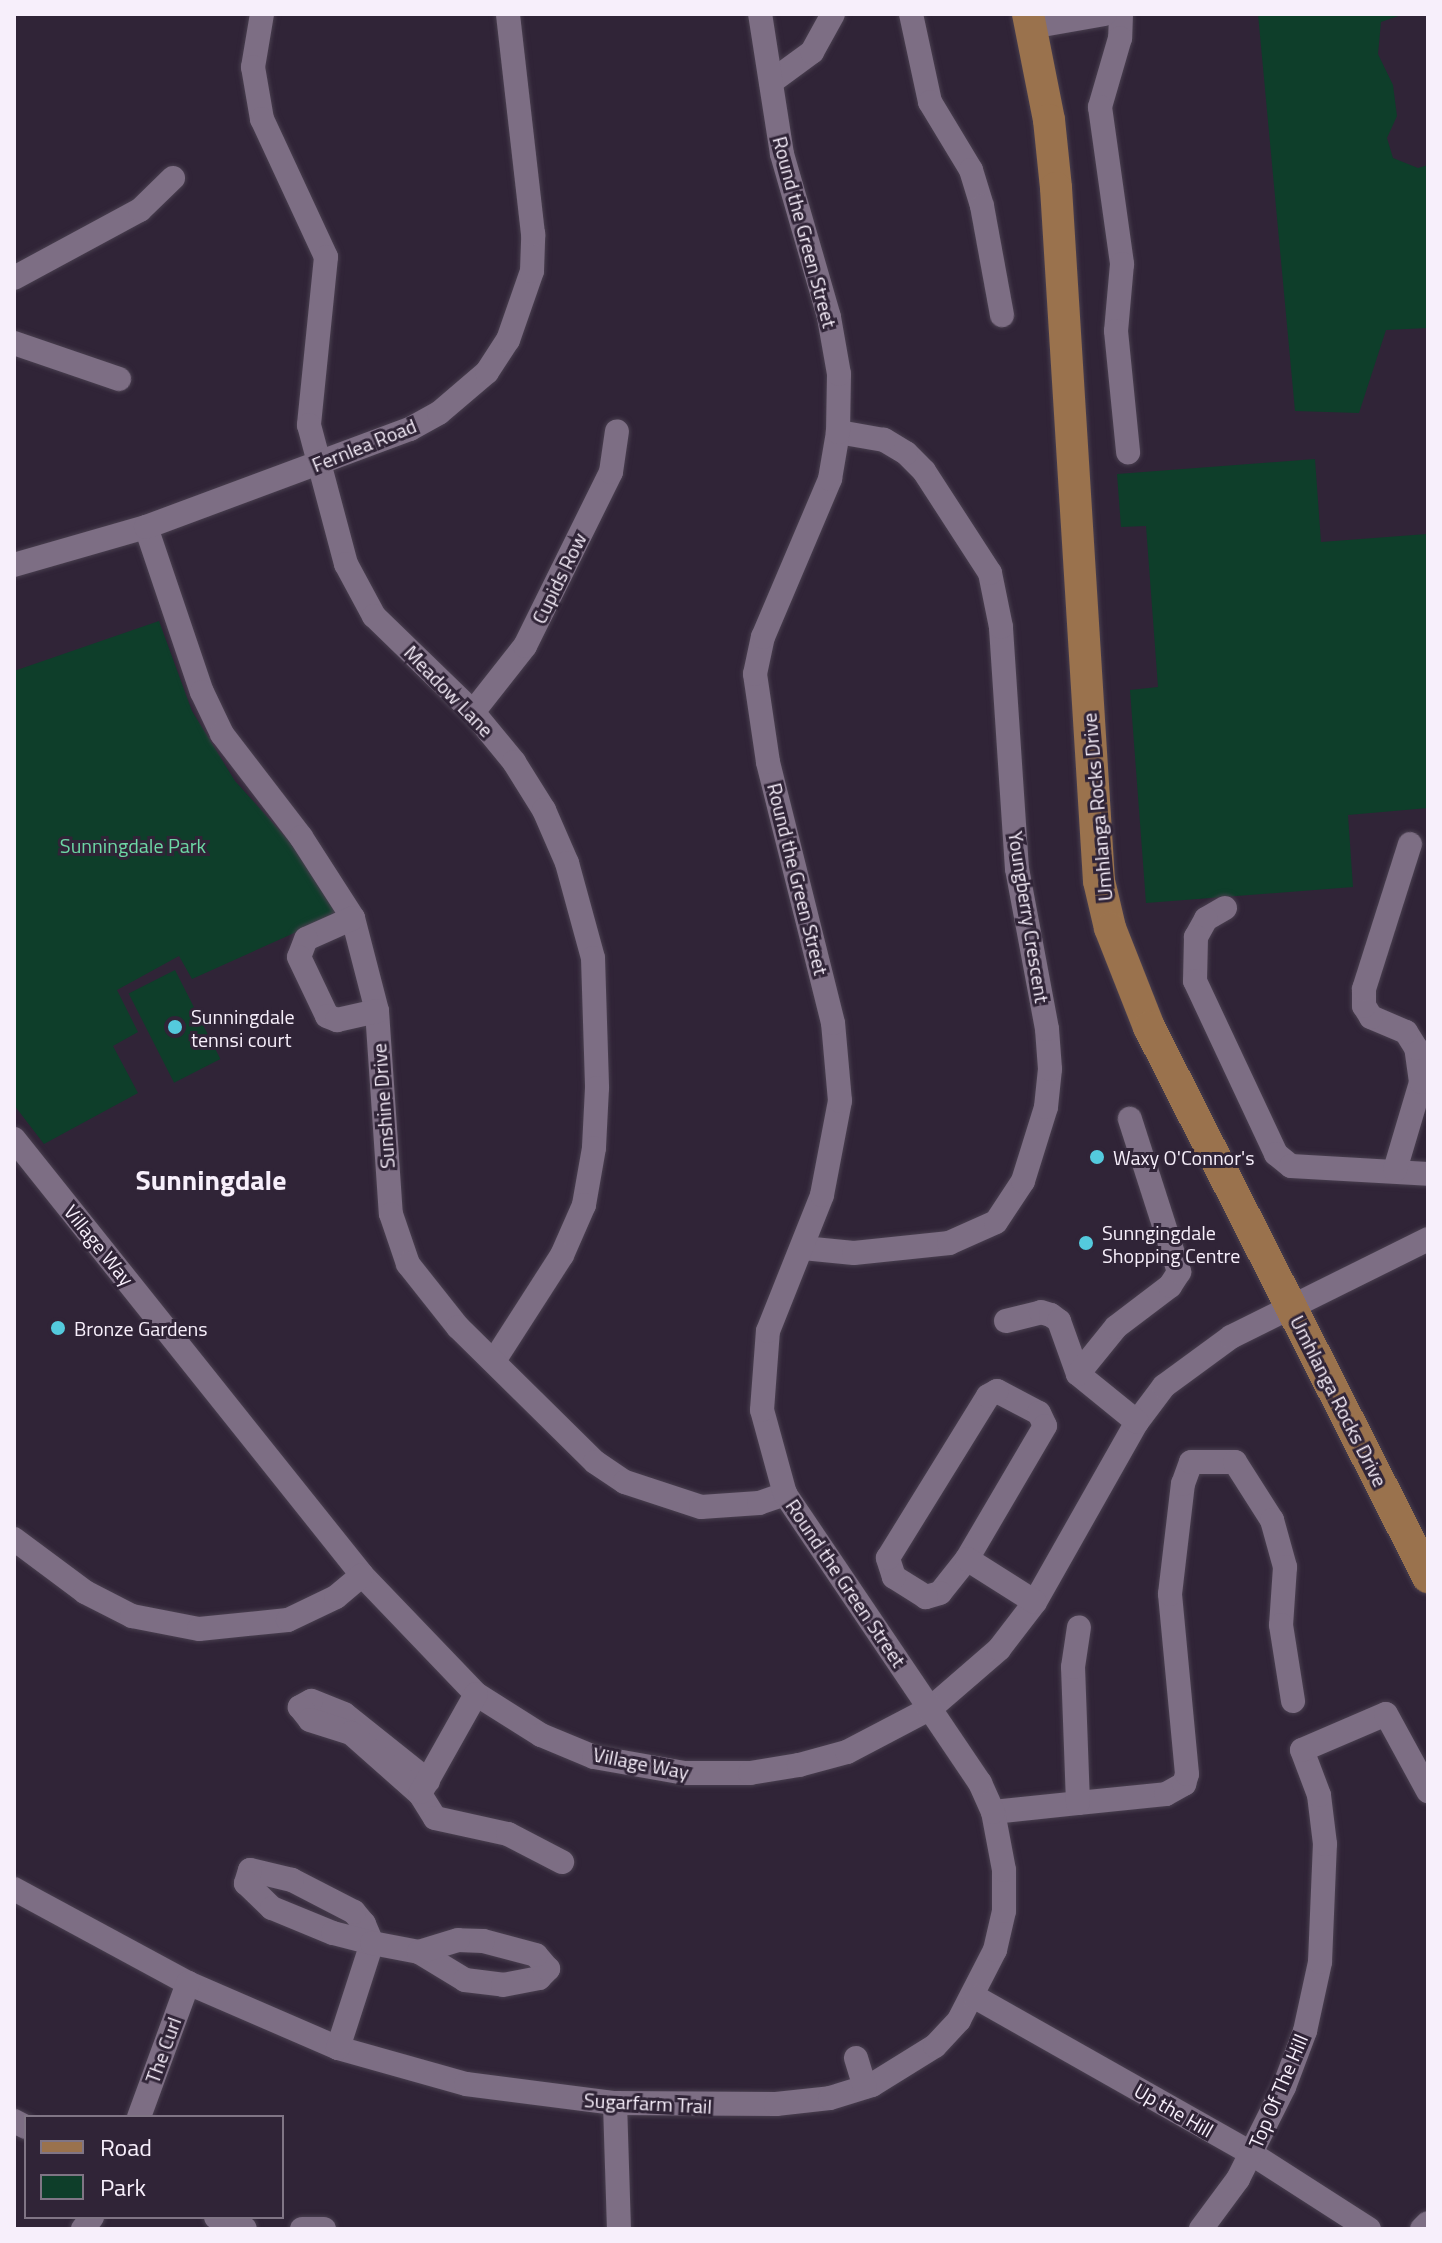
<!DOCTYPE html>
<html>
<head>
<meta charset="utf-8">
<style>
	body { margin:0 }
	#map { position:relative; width:1442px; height:2243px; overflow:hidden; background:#302437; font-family:"Titillium Web",sans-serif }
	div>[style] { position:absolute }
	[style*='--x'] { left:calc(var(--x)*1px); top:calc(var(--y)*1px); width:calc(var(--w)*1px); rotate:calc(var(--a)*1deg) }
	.green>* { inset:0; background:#0e3e2a; transform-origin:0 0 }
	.roads { filter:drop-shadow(0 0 2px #493f4f) drop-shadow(0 0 2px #493f4f) }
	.minor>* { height:24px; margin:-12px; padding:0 12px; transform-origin:12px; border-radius:12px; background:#7d6e84 }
	.major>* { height:32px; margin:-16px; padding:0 16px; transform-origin:16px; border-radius:16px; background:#9a724d }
	.dots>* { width:22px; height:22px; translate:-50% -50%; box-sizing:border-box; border:4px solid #302437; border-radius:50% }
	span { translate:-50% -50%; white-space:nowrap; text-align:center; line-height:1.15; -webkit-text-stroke:6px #302437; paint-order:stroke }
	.street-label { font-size:20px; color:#f7effb }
	.park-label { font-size:20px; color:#6dd8a5 }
	.poi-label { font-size:20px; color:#f7effb }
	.left { translate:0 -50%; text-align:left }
	.district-label { font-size:28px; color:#f7effb; font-weight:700 }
	.frame { position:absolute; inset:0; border:16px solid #f7effb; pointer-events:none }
	.legend { position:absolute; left:24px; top:2115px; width:260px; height:104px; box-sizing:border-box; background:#302437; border:2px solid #807585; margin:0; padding:10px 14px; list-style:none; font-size:24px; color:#f7effb }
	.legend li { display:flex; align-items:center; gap:16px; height:40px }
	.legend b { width:40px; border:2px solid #807585 }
</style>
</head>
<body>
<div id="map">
	<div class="green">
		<div style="clip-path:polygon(1258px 14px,1404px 14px,1381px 22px,1378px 54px,1393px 85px,1397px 116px,1387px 138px,1393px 158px,1418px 168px,1428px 165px,1428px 328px,1386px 330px,1359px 413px,1295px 411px)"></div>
		<div style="clip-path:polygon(1315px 459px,1321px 542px,1427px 534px,1428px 808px,1348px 815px,1353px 887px,1146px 903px,1130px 690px,1158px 687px,1146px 526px,1121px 527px,1117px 474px)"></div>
		<div style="clip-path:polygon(159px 621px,192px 711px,235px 781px,289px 841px,341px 912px,192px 979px,179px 956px,117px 990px,138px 1032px,113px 1046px,138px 1093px,44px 1144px,14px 1105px,14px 671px)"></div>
		<div style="left:175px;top:970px;width:100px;height:52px;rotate:63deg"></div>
	</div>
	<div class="roads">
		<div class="minor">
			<div style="--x:262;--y:14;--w:54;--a:99.6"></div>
			<div style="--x:253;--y:67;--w:53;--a:80.2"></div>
			<div style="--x:262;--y:119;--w:152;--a:65.1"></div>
			<div style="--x:326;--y:257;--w:169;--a:95.8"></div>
			<div style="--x:309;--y:425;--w:144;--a:75.1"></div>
			<div style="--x:346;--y:564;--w:59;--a:61.7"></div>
			<div style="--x:374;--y:616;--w:138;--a:44.1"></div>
			<div style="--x:473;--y:712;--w:65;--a:50.6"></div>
			<div style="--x:514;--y:762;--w:57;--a:58"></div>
			<div style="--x:544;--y:810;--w:58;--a:66.5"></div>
			<div style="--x:567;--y:863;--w:98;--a:74.7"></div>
			<div style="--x:593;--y:958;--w:130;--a:88.2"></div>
			<div style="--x:597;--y:1088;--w:60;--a:92.9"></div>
			<div style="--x:594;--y:1148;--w:58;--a:100"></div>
			<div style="--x:584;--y:1205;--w:55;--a:113.7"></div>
			<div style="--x:562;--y:1255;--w:126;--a:122.7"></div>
			<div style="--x:911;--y:14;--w:90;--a:77.8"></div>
			<div style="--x:930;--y:102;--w:79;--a:58.9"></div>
			<div style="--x:971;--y:170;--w:38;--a:73"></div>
			<div style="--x:982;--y:206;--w:111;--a:79.6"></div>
			<div style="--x:1121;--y:14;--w:24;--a:92"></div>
			<div style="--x:1120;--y:38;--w:72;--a:106.2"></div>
			<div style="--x:1100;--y:107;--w:159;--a:82"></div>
			<div style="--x:1122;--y:264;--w:67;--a:95.1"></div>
			<div style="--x:1116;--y:331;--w:122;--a:84.3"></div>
			<div style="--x:1031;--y:27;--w:75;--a:-10"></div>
			<div style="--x:771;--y:82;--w:51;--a:-36.2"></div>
			<div style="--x:812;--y:52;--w:43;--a:-61.1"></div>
			<div style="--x:14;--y:278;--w:143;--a:-28.4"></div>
			<div style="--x:140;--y:210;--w:46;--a:-44.1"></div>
			<div style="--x:14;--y:343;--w:111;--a:18.9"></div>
			<div style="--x:146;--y:527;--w:174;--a:71.3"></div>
			<div style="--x:202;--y:692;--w:47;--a:64.5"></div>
			<div style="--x:222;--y:734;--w:130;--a:52.5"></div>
			<div style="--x:301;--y:837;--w:96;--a:57.3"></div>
			<div style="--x:353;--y:918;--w:96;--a:75.5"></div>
			<div style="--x:377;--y:1011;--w:203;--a:86.1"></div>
			<div style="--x:391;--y:1214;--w:53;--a:71.2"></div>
			<div style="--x:408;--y:1264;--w:80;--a:51.6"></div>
			<div style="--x:458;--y:1327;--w:192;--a:44.6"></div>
			<div style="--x:595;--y:1462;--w:36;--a:34"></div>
			<div style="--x:625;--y:1482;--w:80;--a:18.2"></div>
			<div style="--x:701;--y:1507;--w:58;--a:-3.9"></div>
			<div style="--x:759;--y:1503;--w:28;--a:-19"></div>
			<div style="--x:14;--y:565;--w:137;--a:-16.1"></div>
			<div style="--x:146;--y:527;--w:282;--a:-20.4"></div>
			<div style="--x:410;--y:429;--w:33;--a:-29"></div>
			<div style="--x:439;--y:413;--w:63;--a:-40.5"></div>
			<div style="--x:487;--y:372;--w:38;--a:-57"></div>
			<div style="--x:508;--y:340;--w:73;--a:-70.8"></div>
			<div style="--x:532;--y:271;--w:37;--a:-88"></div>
			<div style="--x:533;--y:234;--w:221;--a:-96.5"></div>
			<div style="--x:473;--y:712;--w:84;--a:-51.8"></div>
			<div style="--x:525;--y:646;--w:194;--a:-63.7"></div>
			<div style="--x:611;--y:472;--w:41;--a:-81.7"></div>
			<div style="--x:1225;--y:908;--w:22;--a:150"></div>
			<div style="--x:1206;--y:919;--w:21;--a:119"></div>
			<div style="--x:1196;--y:937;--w:44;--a:91.3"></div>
			<div style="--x:1195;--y:981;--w:191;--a:64.9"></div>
			<div style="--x:1276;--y:1154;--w:19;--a:39"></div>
			<div style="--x:1291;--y:1166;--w:137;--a:3.3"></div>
			<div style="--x:353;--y:918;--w:51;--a:155.9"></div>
			<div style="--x:306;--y:939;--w:19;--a:111"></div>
			<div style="--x:299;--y:957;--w:65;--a:64.6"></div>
			<div style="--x:327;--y:1016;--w:11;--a:22"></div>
			<div style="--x:337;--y:1020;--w:41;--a:-12.7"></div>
			<div style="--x:14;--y:1139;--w:558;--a:51.4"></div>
			<div style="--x:362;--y:1575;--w:165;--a:46.2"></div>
			<div style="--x:476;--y:1694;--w:77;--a:32.2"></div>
			<div style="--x:541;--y:1735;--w:57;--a:22.5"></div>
			<div style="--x:594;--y:1757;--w:92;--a:10"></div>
			<div style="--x:685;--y:1773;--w:65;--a:0"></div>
			<div style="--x:750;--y:1773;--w:50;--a:-9.3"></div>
			<div style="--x:799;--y:1765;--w:50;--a:-15.2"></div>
			<div style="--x:847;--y:1752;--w:95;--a:-27.6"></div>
			<div style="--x:931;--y:1708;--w:90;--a:-40.9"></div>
			<div style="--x:999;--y:1649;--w:59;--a:-52.5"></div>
			<div style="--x:1035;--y:1602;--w:207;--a:-60.5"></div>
			<div style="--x:1137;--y:1422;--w:45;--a:-53.1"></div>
			<div style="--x:1164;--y:1386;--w:83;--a:-36.2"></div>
			<div style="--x:1231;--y:1337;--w:220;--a:-26.4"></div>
			<div style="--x:1395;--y:1170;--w:92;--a:-73.5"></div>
			<div style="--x:1421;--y:1082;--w:34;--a:-98"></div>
			<div style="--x:1416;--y:1048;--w:19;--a:-122"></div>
			<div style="--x:1406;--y:1032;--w:38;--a:-157"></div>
			<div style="--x:1371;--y:1017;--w:13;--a:-122"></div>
			<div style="--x:1364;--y:1006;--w:17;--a:-90"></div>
			<div style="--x:1364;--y:989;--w:152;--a:-72.4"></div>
			<div style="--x:803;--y:1248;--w:51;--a:5.6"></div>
			<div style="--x:854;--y:1253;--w:96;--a:-6"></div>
			<div style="--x:949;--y:1243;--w:51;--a:-24.1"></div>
			<div style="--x:996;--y:1222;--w:49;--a:-56.6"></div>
			<div style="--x:1023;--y:1181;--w:77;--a:-72.7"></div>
			<div style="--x:1046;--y:1107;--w:38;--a:-84"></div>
			<div style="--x:1050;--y:1069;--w:40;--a:-94.3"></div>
			<div style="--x:1047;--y:1029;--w:163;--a:-100.6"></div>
			<div style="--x:1017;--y:869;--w:243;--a:-93.8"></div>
			<div style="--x:1001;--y:627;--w:55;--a:-101.5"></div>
			<div style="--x:990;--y:573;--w:121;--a:-122.9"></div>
			<div style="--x:924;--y:471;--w:25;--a:-135"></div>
			<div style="--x:906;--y:453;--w:26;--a:-149"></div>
			<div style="--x:884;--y:440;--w:47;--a:-170.1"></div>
			<div style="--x:1006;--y:1321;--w:36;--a:-14"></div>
			<div style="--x:1041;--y:1312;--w:10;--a:17"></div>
			<div style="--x:1051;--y:1315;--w:10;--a:37"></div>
			<div style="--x:1059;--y:1321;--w:56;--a:70.3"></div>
			<div style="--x:1078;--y:1374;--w:76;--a:39.1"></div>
			<div style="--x:1078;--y:1374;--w:60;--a:-51"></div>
			<div style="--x:1116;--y:1327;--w:68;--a:-37.2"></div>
			<div style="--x:1170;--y:1286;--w:17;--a:-57"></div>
			<div style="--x:1179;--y:1272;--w:161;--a:-107.8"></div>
			<div style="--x:997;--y:1391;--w:47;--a:27.6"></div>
			<div style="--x:1039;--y:1413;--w:14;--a:65"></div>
			<div style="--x:1045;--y:1426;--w:154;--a:120.4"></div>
			<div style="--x:967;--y:1559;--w:43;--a:128.5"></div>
			<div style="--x:940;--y:1593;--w:15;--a:164"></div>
			<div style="--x:926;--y:1597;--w:38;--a:-148"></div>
			<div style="--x:894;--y:1577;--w:20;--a:-108"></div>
			<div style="--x:888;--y:1558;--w:190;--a:-58.3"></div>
			<div style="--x:988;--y:1396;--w:10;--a:-29"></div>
			<div style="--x:14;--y:1539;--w:89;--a:36.7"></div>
			<div style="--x:85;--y:1592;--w:53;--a:27.1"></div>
			<div style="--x:132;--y:1616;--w:68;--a:11"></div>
			<div style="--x:199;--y:1629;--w:89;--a:-5.8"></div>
			<div style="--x:288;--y:1620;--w:53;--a:-25.6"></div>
			<div style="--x:336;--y:1597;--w:34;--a:-40"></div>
			<div style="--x:967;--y:1559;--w:80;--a:32.3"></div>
			<div style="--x:428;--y:1781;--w:107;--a:-141.4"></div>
			<div style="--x:344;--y:1714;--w:35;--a:-158"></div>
			<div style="--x:311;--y:1701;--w:13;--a:151"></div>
			<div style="--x:300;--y:1707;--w:16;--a:52"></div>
			<div style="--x:310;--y:1720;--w:43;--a:17.6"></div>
			<div style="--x:351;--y:1733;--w:92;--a:41.5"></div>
			<div style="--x:420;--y:1794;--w:28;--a:58"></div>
			<div style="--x:435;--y:1818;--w:75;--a:12.4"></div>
			<div style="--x:508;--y:1834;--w:61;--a:27.4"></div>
			<div style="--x:421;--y:1792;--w:112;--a:-60.7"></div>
			<div style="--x:1078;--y:1803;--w:88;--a:-5.8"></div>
			<div style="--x:1166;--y:1794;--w:21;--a:-29"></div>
			<div style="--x:1184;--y:1784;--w:10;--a:-73"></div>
			<div style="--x:1187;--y:1774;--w:181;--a:-95.4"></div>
			<div style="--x:1170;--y:1594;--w:111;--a:-83.3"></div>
			<div style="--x:1183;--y:1484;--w:23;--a:-70"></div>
			<div style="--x:1191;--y:1462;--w:44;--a:0"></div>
			<div style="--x:1235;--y:1462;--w:69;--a:57.5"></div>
			<div style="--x:1272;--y:1520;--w:49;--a:74.5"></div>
			<div style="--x:1285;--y:1567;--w:58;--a:93.9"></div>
			<div style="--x:1281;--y:1625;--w:77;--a:81"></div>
			<div style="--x:993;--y:1812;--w:85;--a:-6"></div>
			<div style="--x:1078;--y:1803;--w:136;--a:-92.1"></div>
			<div style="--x:1073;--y:1667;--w:40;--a:-81.5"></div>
			<div style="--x:14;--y:1889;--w:198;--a:28.4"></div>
			<div style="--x:188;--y:1983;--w:163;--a:23.4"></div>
			<div style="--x:338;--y:2048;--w:133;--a:15.7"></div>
			<div style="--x:466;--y:2084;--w:150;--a:7.3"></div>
			<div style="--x:615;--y:2103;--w:161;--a:0.4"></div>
			<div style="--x:776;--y:2104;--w:54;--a:-6.3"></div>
			<div style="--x:830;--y:2098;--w:44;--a:-17.2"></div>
			<div style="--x:872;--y:2085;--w:74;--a:-31.8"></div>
			<div style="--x:935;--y:2046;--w:35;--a:-47"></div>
			<div style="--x:959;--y:2020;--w:79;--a:-62.8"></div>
			<div style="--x:995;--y:1950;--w:40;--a:-77"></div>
			<div style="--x:1004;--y:1911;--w:41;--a:-90"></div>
			<div style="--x:1004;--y:1870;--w:59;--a:-100.7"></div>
			<div style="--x:993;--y:1812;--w:32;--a:-114"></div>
			<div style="--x:980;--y:1783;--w:349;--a:-124"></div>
			<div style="--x:785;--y:1494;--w:87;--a:-105.3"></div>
			<div style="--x:762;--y:1410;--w:79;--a:-85.7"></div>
			<div style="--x:768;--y:1331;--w:146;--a:-68.3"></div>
			<div style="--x:822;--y:1195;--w:96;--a:-79.2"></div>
			<div style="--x:840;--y:1101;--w:78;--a:-95.1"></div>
			<div style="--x:833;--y:1023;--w:269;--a:-104"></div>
			<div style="--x:768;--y:762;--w:89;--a:-98.4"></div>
			<div style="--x:755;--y:674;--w:38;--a:-78"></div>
			<div style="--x:763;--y:637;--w:172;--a:-67"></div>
			<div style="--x:830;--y:479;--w:48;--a:-80.3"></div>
			<div style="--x:838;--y:432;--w:58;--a:-89"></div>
			<div style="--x:839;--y:374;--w:58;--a:-100"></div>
			<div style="--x:829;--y:317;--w:170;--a:-106.1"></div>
			<div style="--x:782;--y:154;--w:142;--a:-98.9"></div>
			<div style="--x:975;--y:1997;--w:318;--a:29.5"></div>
			<div style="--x:1252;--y:2154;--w:139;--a:32.7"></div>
			<div style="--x:338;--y:2048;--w:110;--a:-72.1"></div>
			<div style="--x:372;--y:1943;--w:21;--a:-113"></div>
			<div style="--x:364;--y:1924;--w:16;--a:-130"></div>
			<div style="--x:354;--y:1912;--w:70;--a:-152.7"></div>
			<div style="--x:292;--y:1880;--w:43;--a:-166.6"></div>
			<div style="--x:250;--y:1870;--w:14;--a:107"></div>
			<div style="--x:246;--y:1883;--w:36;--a:44"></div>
			<div style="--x:272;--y:1908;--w:66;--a:22.3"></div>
			<div style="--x:333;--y:1933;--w:40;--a:14.4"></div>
			<div style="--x:372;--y:1943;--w:48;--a:10.8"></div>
			<div style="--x:419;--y:1952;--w:54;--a:31.3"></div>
			<div style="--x:465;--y:1980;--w:38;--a:7"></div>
			<div style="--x:503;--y:1985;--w:37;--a:-11"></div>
			<div style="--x:539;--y:1978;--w:13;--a:-45"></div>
			<div style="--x:548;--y:1969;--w:18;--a:-131"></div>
			<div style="--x:536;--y:1955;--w:55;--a:-165.2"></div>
			<div style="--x:483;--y:1941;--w:25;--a:-178"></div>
			<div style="--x:458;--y:1940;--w:41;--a:162.9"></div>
			<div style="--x:856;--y:2058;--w:30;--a:73"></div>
			<div style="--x:615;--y:2103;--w:126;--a:88.2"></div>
			<div style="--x:139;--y:2117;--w:143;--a:-69.9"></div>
			<div style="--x:14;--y:2121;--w:13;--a:27"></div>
			<div style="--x:216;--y:2217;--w:31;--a:22"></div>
			<div style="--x:83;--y:2229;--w:15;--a:-53"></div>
			<div style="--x:302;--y:2229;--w:22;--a:0"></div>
			<div style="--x:1201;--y:2229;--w:62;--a:-53.5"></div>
			<div style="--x:1238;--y:2179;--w:103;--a:-63.4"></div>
			<div style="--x:1284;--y:2087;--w:60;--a:-69.4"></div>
			<div style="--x:1305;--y:2031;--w:71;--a:-77.7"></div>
			<div style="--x:1320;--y:1962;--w:118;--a:-87.6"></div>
			<div style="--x:1325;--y:1844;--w:49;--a:-97"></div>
			<div style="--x:1319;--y:1795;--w:48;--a:-110.7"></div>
			<div style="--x:1302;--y:1750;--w:91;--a:-23.2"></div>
			<div style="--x:1386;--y:1714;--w:88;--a:61.4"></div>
			<div style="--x:1422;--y:2229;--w:8;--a:-45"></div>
		</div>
		<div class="major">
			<div style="--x:1028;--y:14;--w:108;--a:78.8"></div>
			<div style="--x:1049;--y:120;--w:68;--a:84.1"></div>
			<div style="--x:1056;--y:188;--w:694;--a:86.45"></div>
			<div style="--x:1099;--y:881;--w:48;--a:76.8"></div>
			<div style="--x:1110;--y:928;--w:106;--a:68.5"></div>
			<div style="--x:1149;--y:1027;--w:617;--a:63.1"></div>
		</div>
	</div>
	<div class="dots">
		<div style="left:175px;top:1027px;background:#54cadd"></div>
		<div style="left:1097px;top:1157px;background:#54cadd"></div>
		<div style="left:1086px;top:1243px;background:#54cadd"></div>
		<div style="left:58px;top:1328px;background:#54cadd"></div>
	</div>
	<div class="street-label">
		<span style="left:805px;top:232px;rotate:75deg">Round the Green Street</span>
		<span style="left:364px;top:445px;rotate:-22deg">Fernlea Road</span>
		<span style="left:559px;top:578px;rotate:-64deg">Cupids Row</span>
		<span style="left:449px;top:691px;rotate:46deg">Meadow Lane</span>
		<span style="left:1097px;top:807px;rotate:-95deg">Umhlanga Rocks Drive</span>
		<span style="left:798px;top:879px;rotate:76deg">Round the Green Street</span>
		<span style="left:1029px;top:917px;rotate:81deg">Youngberry Crescent</span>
		<span style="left:383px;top:1106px;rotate:-94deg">Sunshine Drive</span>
		<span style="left:99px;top:1245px;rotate:51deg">Village Way</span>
		<span style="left:1339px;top:1401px;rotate:63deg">Umhlanga Rocks Drive</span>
		<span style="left:846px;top:1583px;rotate:56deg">Round the Green Street</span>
		<span style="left:641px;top:1763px;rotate:11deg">Village Way</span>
		<span style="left:163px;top:2050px;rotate:-70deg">The Curl</span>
		<span style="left:1278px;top:2091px;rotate:-67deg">Top Of The Hill</span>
		<span style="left:648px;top:2103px;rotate:3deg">Sugarfarm Trail</span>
		<span style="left:1174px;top:2110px;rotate:30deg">Up the Hill</span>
	</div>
	<div class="park-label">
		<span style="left:133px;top:845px">Sunningdale Park</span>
	</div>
	<div class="poi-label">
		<span class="left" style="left:191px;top:1028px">Sunningdale<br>tennsi court</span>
		<span class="left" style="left:1113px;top:1157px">Waxy O'Connor's</span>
		<span class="left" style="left:1102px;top:1244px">Sunngingdale<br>Shopping Centre</span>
		<span class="left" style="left:74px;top:1328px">Bronze Gardens</span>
	</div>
	<div class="district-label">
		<span style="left:211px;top:1180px">Sunningdale</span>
	</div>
	<div class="frame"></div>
	<ul class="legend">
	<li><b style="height:10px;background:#9a724d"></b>Road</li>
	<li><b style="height:22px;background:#0e3e2a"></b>Park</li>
	</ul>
</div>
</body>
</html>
